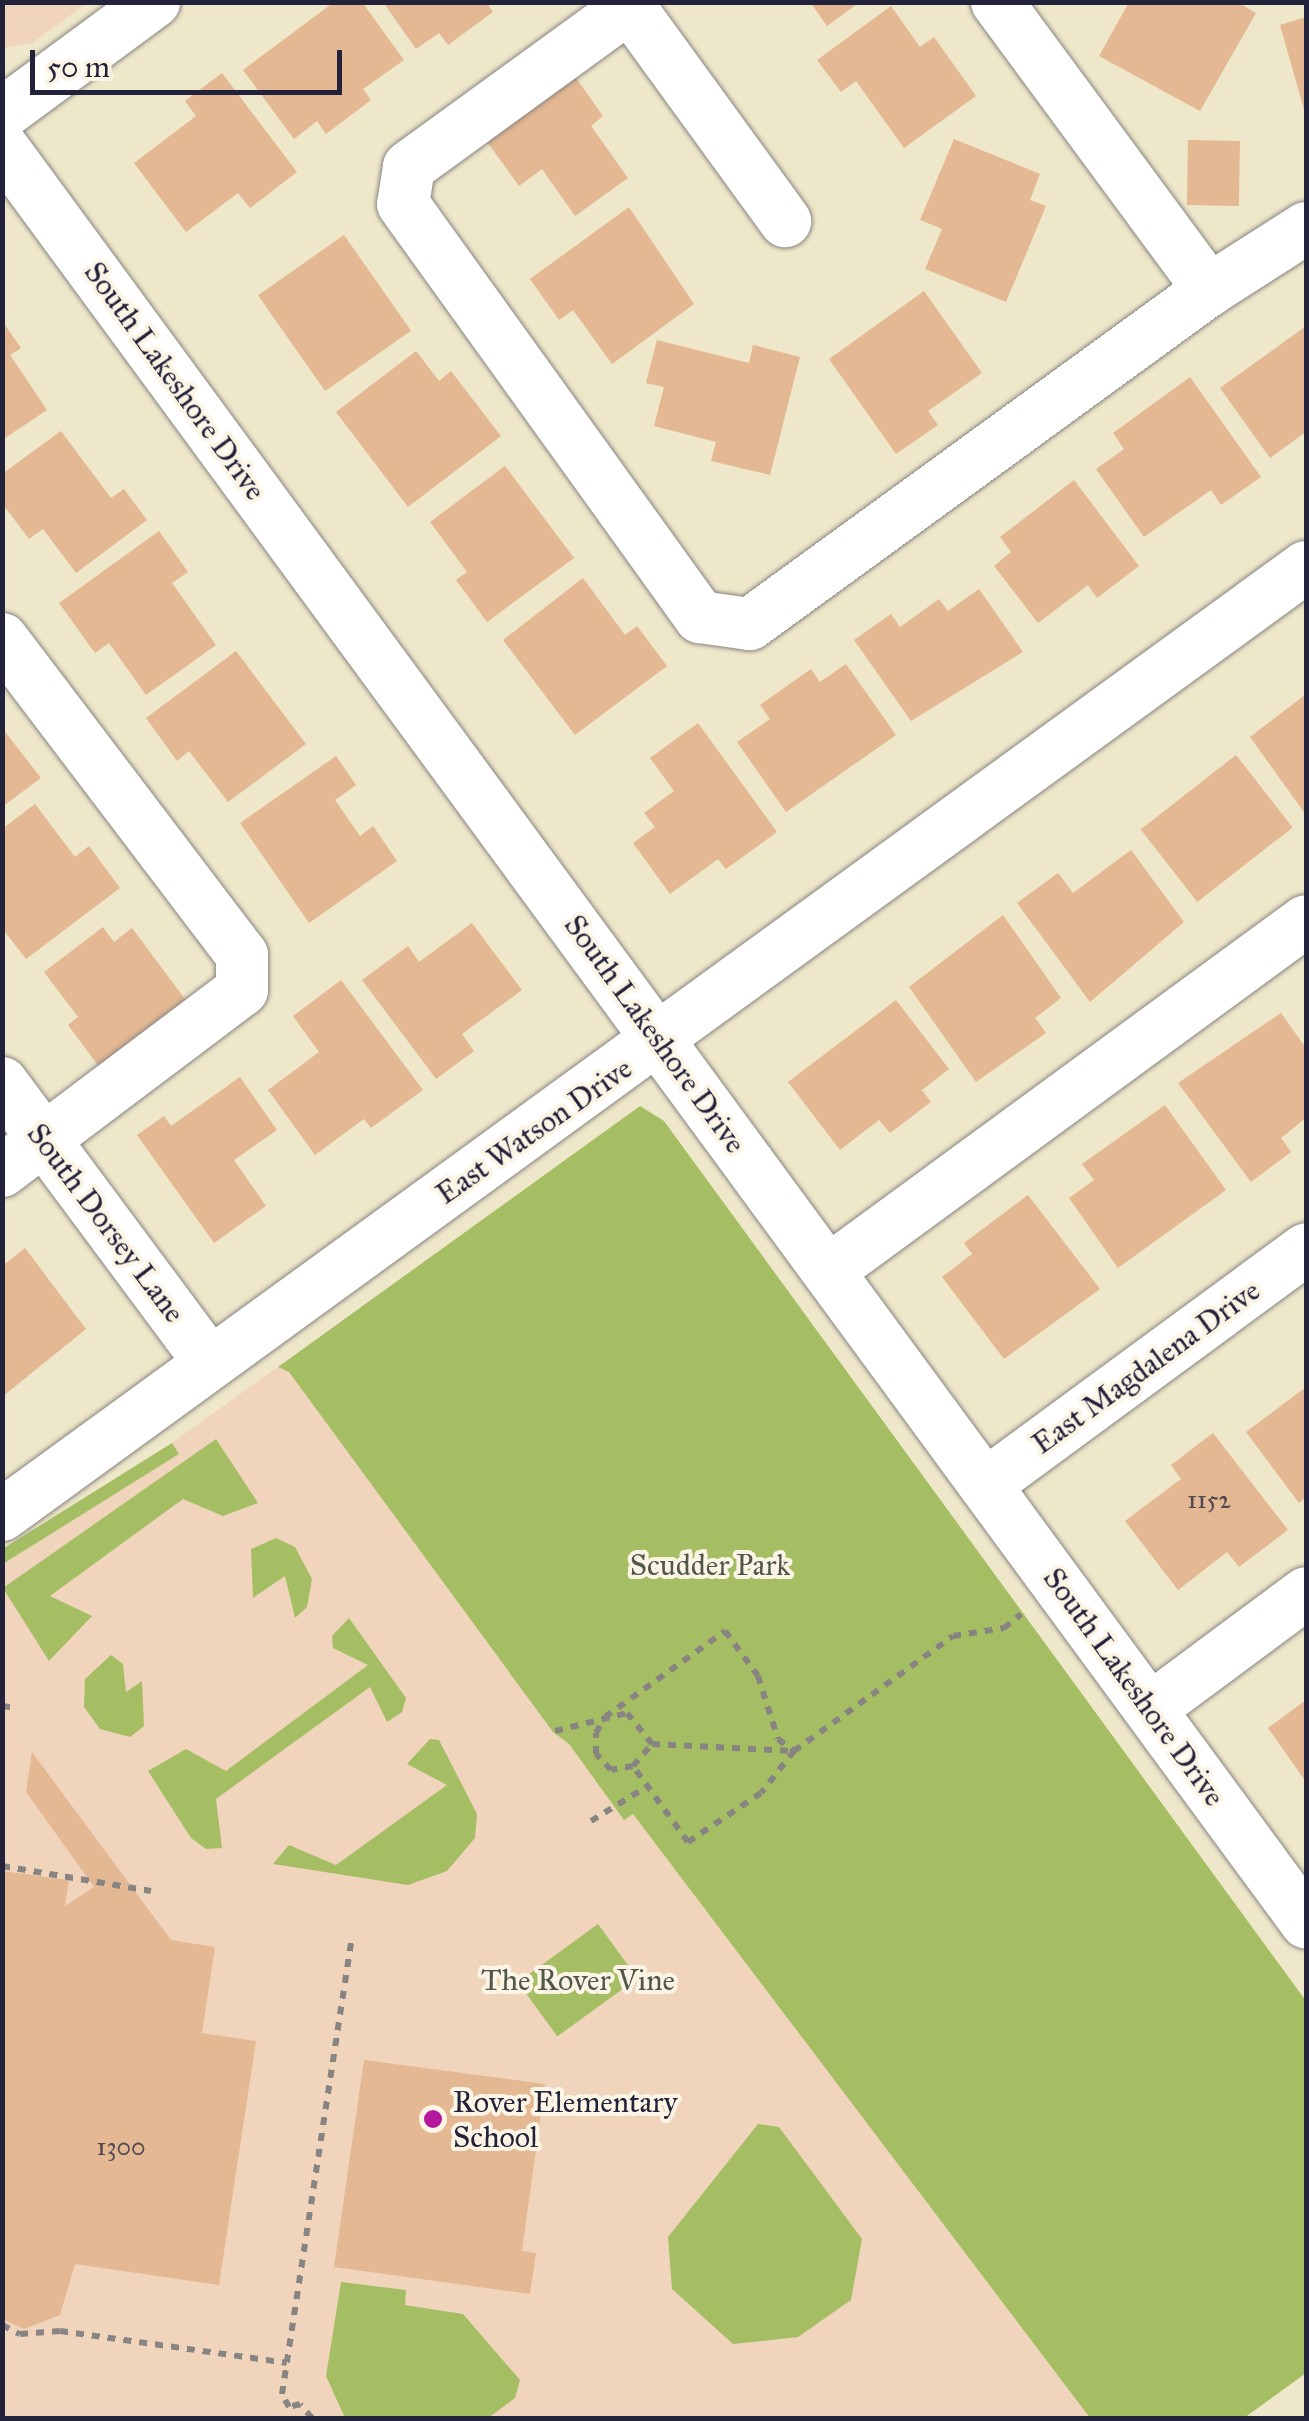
<!DOCTYPE html>
<html>
<head>
<meta charset="utf-8">
<style>
	body { margin:0 }
	#map { position:relative; width:1309px; height:2421px; overflow:hidden; background:#eee7c9; font-family:"IM FELL Great Primer",serif }
	div>[style] { position:absolute }
	[style*='--x'] { left:calc(var(--x)*1px); top:calc(var(--y)*1px); width:calc(var(--w)*1px); rotate:calc(var(--a)*1deg) }
	.built>* { inset:0; background:#f0d5bc }
	.green>* { inset:0; background:#a6be63; transform-origin:0 0 }
	.building>* { inset:0; background:#e3b892; transform-origin:0 0 }
	.path>* { height:6px; margin-top:-3px; transform-origin:0; background:repeating-linear-gradient(90deg,#888482 0 8px,transparent 0 16px) }
	.roads { filter:drop-shadow(0 0 2px #888482) drop-shadow(0 0 2px #888482) }
	.minor>* { height:52px; margin:-26px; padding:0 26px; transform-origin:26px; border-radius:26px; background:#fff }
	.dots>* { width:28px; height:28px; translate:-50% -50%; box-sizing:border-box; border:5px solid #fcf5e5; border-radius:50% }
	span { translate:-50% -50%; white-space:nowrap; text-align:center; line-height:1.15; -webkit-text-stroke:8px #fcf5e5; paint-order:stroke }
	.number-label { font-size:25px; color:#524851 }
	.number-label span { -webkit-text-stroke-width:0 }
	.street-label { font-size:30px; color:#22223b }
	.park-label { font-size:30px; color:#505949 }
	.poi-label { font-size:30px; color:#22223b }
	.left { translate:0 -50%; text-align:left }
	.frame { position:absolute; inset:0; border:5px solid #22223b; pointer-events:none }
	.scale { position:absolute; left:30px; top:50px; width:312px; height:45px; box-sizing:border-box; border:5px solid #22223b; border-top:0; padding-left:12px; font-size:30px; line-height:35px; white-space:nowrap; color:#22223b; -webkit-text-stroke:8px #fcf5e5; paint-order:stroke }
</style>
</head>
<body>
<div id="map">
	<div class="built">
		<div style="clip-path:polygon(2px 3px,3px 2px,87px 3px,32px 43px,3px 48px)"></div>
		<div style="clip-path:polygon(283px 1363px,553px 1732px,569px 1744px,624px 1819px,633px 1814px,1090px 2418px,3px 2418px,2px 1565px)"></div>
	</div>
	<div class="green">
		<div style="clip-path:polygon(640px 1106px,664px 1121px,1306px 2001px,1306px 2373px,1244px 2418px,1090px 2418px,633px 1814px,624px 1820px,569px 1744px,553px 1732px,289px 1372px,278px 1367px)"></div>
		<div style="clip-path:polygon(216px 1439px,258px 1503px,223px 1516px,183px 1499px,50px 1596px,92px 1616px,49px 1661px,3px 1588px)"></div>
		<div style="left:172px;top:1443px;width:13px;height:210px;rotate:58deg"></div>
		<div style="clip-path:polygon(276px 1538px,295px 1547px,312px 1579px,307px 1607px,295px 1618px,285px 1576px,253px 1598px,251px 1549px)"></div>
		<div style="clip-path:polygon(349px 1618px,406px 1698px,402px 1712px,387px 1722px,370px 1687px,216px 1799px,222px 1848px,206px 1849px,191px 1838px,148px 1771px,186px 1749px,226px 1771px,368px 1665px,333px 1648px,332px 1636px)"></div>
		<div style="clip-path:polygon(111px 1655px,123px 1664px,126px 1692px,142px 1681px,144px 1726px,130px 1737px,100px 1729px,84px 1707px,85px 1679px)"></div>
		<div style="clip-path:polygon(430px 1739px,439px 1740px,477px 1814px,475px 1838px,447px 1871px,408px 1885px,273px 1864px,289px 1845px,336px 1865px,447px 1785px,407px 1764px)"></div>
		<div style="left:598px;top:1924px;width:67px;height:99px;rotate:54deg"></div>
		<div style="clip-path:polygon(758px 2124px,779px 2127px,862px 2239px,851px 2300px,798px 2337px,733px 2344px,672px 2289px,668px 2237px)"></div>
		<div style="clip-path:polygon(341px 2282px,406px 2290px,405px 2305px,463px 2314px,520px 2380px,515px 2398px,488px 2418px,345px 2418px,326px 2376px)"></div>
	</div>
	<div class="building">
		<div style="clip-path:polygon(334px 2px,362px 2px,404px 60px,363px 89px,371px 100px,326px 134px,317px 121px,294px 139px,243px 70px)"></div>
		<div style="clip-path:polygon(383px 2px,486px 2px,493px 12px,448px 45px,439px 33px,416px 49px)"></div>
		<div style="clip-path:polygon(810px 2px,860px 2px,827px 26px)"></div>
		<div style="clip-path:polygon(1129px 2px,1237px 2px,1256px 13px,1200px 111px,1099px 56px)"></div>
		<div style="clip-path:polygon(891px 6px,920px 47px,934px 37px,976px 96px,904px 148px,856px 81px,841px 92px,817px 60px)"></div>
		<div style="clip-path:polygon(1306px 17px,1306px 113px,1305px 113px,1280px 25px)"></div>
		<div style="clip-path:polygon(222px 73px,297px 172px,250px 208px,238px 193px,186px 232px,134px 163px,196px 116px,185px 101px)"></div>
		<div style="clip-path:polygon(574px 75px,603px 116px,591px 126px,628px 178px,575px 216px,542px 169px,519px 186px,485px 139px)"></div>
		<div style="clip-path:polygon(954px 139px,1040px 174px,1030px 200px,1046px 206px,1006px 302px,925px 269px,942px 229px,920px 220px)"></div>
		<div style="left:1188px;top:140px;width:52px;height:65px;rotate:1deg"></div>
		<div style="clip-path:polygon(629px 207px,694px 304px,612px 364px,573px 310px,559px 320px,530px 279px)"></div>
		<div style="left:344px;top:235px;width:117px;height:105px;rotate:55deg"></div>
		<div style="clip-path:polygon(924px 291px,982px 373px,928px 411px,938px 425px,896px 454px,829px 359px)"></div>
		<div style="clip-path:polygon(2px 321px,21px 348px,10px 355px,47px 410px,2px 440px)"></div>
		<div style="clip-path:polygon(1306px 326px,1306px 432px,1270px 458px,1220px 388px)"></div>
		<div style="clip-path:polygon(657px 340px,749px 363px,753px 345px,800px 357px,770px 475px,711px 461px,716px 442px,654px 426px,664px 387px,646px 383px)"></div>
		<div style="clip-path:polygon(416px 351px,439px 381px,451px 371px,501px 436px,408px 507px,336px 412px)"></div>
		<div style="clip-path:polygon(1190px 377px,1261px 477px,1221px 505px,1211px 490px,1144px 537px,1096px 469px,1124px 449px,1113px 433px)"></div>
		<div style="clip-path:polygon(61px 431px,111px 498px,124px 489px,147px 520px,76px 573px,43px 529px,29px 539px,2px 503px,2px 474px)"></div>
		<div style="clip-path:polygon(505px 466px,574px 558px,487px 622px,456px 580px,467px 572px,430px 522px)"></div>
		<div style="clip-path:polygon(1074px 480px,1139px 566px,1097px 598px,1088px 585px,1038px 623px,994px 566px,1011px 552px,1000px 537px)"></div>
		<div style="clip-path:polygon(159px 531px,188px 572px,172px 583px,216px 645px,146px 695px,109px 643px,95px 653px,59px 603px)"></div>
		<div style="clip-path:polygon(583px 578px,625px 635px,637px 626px,667px 666px,575px 735px,503px 640px)"></div>
		<div style="clip-path:polygon(979px 589px,1023px 652px,911px 721px,854px 640px,891px 614px,900px 627px,939px 599px,948px 611px)"></div>
		<div style="clip-path:polygon(236px 651px,306px 744px,228px 802px,189px 751px,177px 761px,146px 718px)"></div>
		<div style="clip-path:polygon(846px 664px,896px 735px,786px 812px,737px 742px,770px 719px,760px 705px,811px 669px,820px 682px)"></div>
		<div style="clip-path:polygon(1306px 694px,1306px 815px,1250px 737px)"></div>
		<div style="clip-path:polygon(698px 723px,777px 832px,726px 869px,718px 859px,670px 894px,633px 843px,655px 827px,644px 813px,674px 791px,650px 758px)"></div>
		<div style="clip-path:polygon(6px 733px,41px 778px,2px 807px,2px 735px)"></div>
		<div style="left:1236px;top:755px;width:92px;height:121px;rotate:52deg"></div>
		<div style="clip-path:polygon(336px 756px,356px 785px,335px 800px,360px 836px,373px 826px,397px 861px,309px 923px,240px 823px)"></div>
		<div style="clip-path:polygon(35px 804px,75px 857px,89px 846px,120px 888px,26px 959px,2px 928px,2px 829px)"></div>
		<div style="clip-path:polygon(1131px 850px,1184px 922px,1090px 1002px,1017px 903px,1058px 873px,1073px 893px)"></div>
		<div style="clip-path:polygon(1003px 915px,1061px 998px,1035px 1018px,1046px 1033px,976px 1082px,909px 987px)"></div>
		<div style="clip-path:polygon(472px 923px,522px 990px,462px 1034px,474px 1051px,436px 1079px,362px 980px,408px 946px,419px 962px)"></div>
		<div style="clip-path:polygon(103px 927px,114px 942px,132px 928px,188px 1003px,100px 1068px,68px 1025px,78px 1017px,44px 972px)"></div>
		<div style="clip-path:polygon(341px 980px,423px 1090px,371px 1128px,364px 1119px,315px 1155px,268px 1090px,319px 1052px,293px 1016px)"></div>
		<div style="clip-path:polygon(896px 1000px,949px 1069px,922px 1090px,931px 1102px,890px 1133px,879px 1120px,840px 1150px,788px 1082px)"></div>
		<div style="clip-path:polygon(1281px 1013px,1306px 1048px,1306px 1118px,1281px 1138px,1291px 1152px,1251px 1182px,1178px 1083px)"></div>
		<div style="clip-path:polygon(240px 1077px,277px 1130px,234px 1160px,266px 1206px,214px 1243px,137px 1135px,164px 1116px,171px 1126px)"></div>
		<div style="clip-path:polygon(1165px 1105px,1226px 1190px,1118px 1268px,1069px 1198px,1094px 1180px,1082px 1164px)"></div>
		<div style="clip-path:polygon(1028px 1195px,1100px 1289px,1004px 1359px,942px 1277px,972px 1254px,964px 1243px)"></div>
		<div style="clip-path:polygon(25px 1248px,86px 1329px,2px 1397px,2px 1266px)"></div>
		<div style="clip-path:polygon(1306px 1387px,1306px 1497px,1299px 1503px,1246px 1432px)"></div>
		<div style="clip-path:polygon(1213px 1433px,1288px 1530px,1239px 1567px,1227px 1552px,1178px 1590px,1125px 1521px,1181px 1479px,1171px 1465px)"></div>
		<div style="clip-path:polygon(1306px 1700px,1306px 1782px,1268px 1728px)"></div>
		<div style="clip-path:polygon(32px 1752px,171px 1940px,215px 1947px,202px 2033px,256px 2041px,219px 2285px,75px 2264px,60px 2315px,24px 2329px,2px 2319px,2px 1871px,69px 1880px,65px 1906px,94px 1887px,26px 1792px)"></div>
		<div style="clip-path:polygon(364px 2060px,545px 2084px,522px 2251px,536px 2253px,530px 2294px,334px 2267px)"></div>
	</div>
	<div class="path">
		<div style="--x:2;--y:1706;--w:15;--a:8"></div>
		<div style="--x:555;--y:1731;--w:74;--a:-14"></div>
		<div style="--x:627;--y:1713;--w:40;--a:51"></div>
		<div style="--x:652;--y:1744;--w:142;--a:2.8"></div>
		<div style="--x:794;--y:1751;--w:196;--a:-35.9"></div>
		<div style="--x:953;--y:1636;--w:52;--a:-8.9"></div>
		<div style="--x:1004;--y:1628;--w:22;--a:-39"></div>
		<div style="--x:633;--y:1766;--w:22;--a:170"></div>
		<div style="--x:611;--y:1770;--w:22;--a:-133"></div>
		<div style="--x:596;--y:1754;--w:21;--a:-90"></div>
		<div style="--x:596;--y:1733;--w:18;--a:-61"></div>
		<div style="--x:605;--y:1717;--w:148;--a:-35.6"></div>
		<div style="--x:725;--y:1631;--w:56;--a:53.7"></div>
		<div style="--x:758;--y:1676;--w:66;--a:72.4"></div>
		<div style="--x:778;--y:1739;--w:20;--a:37"></div>
		<div style="--x:794;--y:1751;--w:53;--a:128.2"></div>
		<div style="--x:761;--y:1793;--w:88;--a:146.1"></div>
		<div style="--x:688;--y:1842;--w:94;--a:-125.9"></div>
		<div style="--x:633;--y:1766;--w:29;--a:-49"></div>
		<div style="--x:591;--y:1821;--w:67;--a:-31.6"></div>
		<div style="--x:2;--y:1866;--w:151;--a:9.5"></div>
		<div style="--x:2;--y:2325;--w:20;--a:27"></div>
		<div style="--x:20;--y:2334;--w:40;--a:-4.3"></div>
		<div style="--x:60;--y:2331;--w:229;--a:8"></div>
		<div style="--x:312;--y:2418;--w:18;--a:-131"></div>
		<div style="--x:300;--y:2404;--w:11;--a:165"></div>
		<div style="--x:289;--y:2407;--w:15;--a:-118"></div>
		<div style="--x:282;--y:2394;--w:461;--a:-81.3"></div>
	</div>
	<div class="roads">
		<div class="minor">
			<div style="--x:626;--y:2;--w:271;--a:54"></div>
			<div style="--x:997;--y:2;--w:358;--a:53.6"></div>
			<div style="--x:629;--y:7;--w:272;--a:144"></div>
			<div style="--x:409;--y:167;--w:37;--a:99"></div>
			<div style="--x:403;--y:204;--w:509;--a:54.28"></div>
			<div style="--x:700;--y:617;--w:50;--a:8"></div>
			<div style="--x:750;--y:624;--w:568;--a:-36.04"></div>
			<div style="--x:1209;--y:290;--w:115;--a:-32.6"></div>
			<div style="--x:2;--y:114;--w:189;--a:-36.4"></div>
			<div style="--x:2;--y:147;--w:2203;--a:53.7"></div>
			<div style="--x:2;--y:639;--w:397;--a:52.8"></div>
			<div style="--x:242;--y:955;--w:35;--a:90"></div>
			<div style="--x:242;--y:990;--w:301;--a:143"></div>
			<div style="--x:2;--y:1083;--w:347;--a:53.4"></div>
			<div style="--x:828;--y:1271;--w:592;--a:-36.21"></div>
			<div style="--x:985;--y:1485;--w:398;--a:-36.3"></div>
			<div style="--x:2;--y:1515;--w:1612;--a:-36.02"></div>
			<div style="--x:1150;--y:1709;--w:194;--a:-36.6"></div>
		</div>
	</div>
	<div class="dots">
		<div style="left:433px;top:2119px;background:#b5179e"></div>
	</div>
	<div class="number-label">
		<span style="left:1209px;top:1500px">1152</span>
		<span style="left:121px;top:2147px">1300</span>
	</div>
	<div class="street-label">
		<span style="left:175px;top:381px;rotate:54deg">South Lakeshore Drive</span>
		<span style="left:655px;top:1034px;rotate:54deg">South Lakeshore Drive</span>
		<span style="left:534px;top:1131px;rotate:-35deg">East Watson Drive</span>
		<span style="left:106px;top:1223px;rotate:53deg">South Dorsey Lane</span>
		<span style="left:1146px;top:1367px;rotate:-36deg">East Magdalena Drive</span>
		<span style="left:1134px;top:1687px;rotate:54deg">South Lakeshore Drive</span>
	</div>
	<div class="park-label">
		<span style="left:710px;top:1565px">Scudder Park</span>
		<span style="left:578px;top:1980px">The Rover Vine</span>
	</div>
	<div class="poi-label">
		<span class="left" style="left:453px;top:2119px">Rover Elementary<br>School</span>
	</div>
	<div class="frame"></div>
	<div class="scale">50 m</div>
</div>
</body>
</html>
